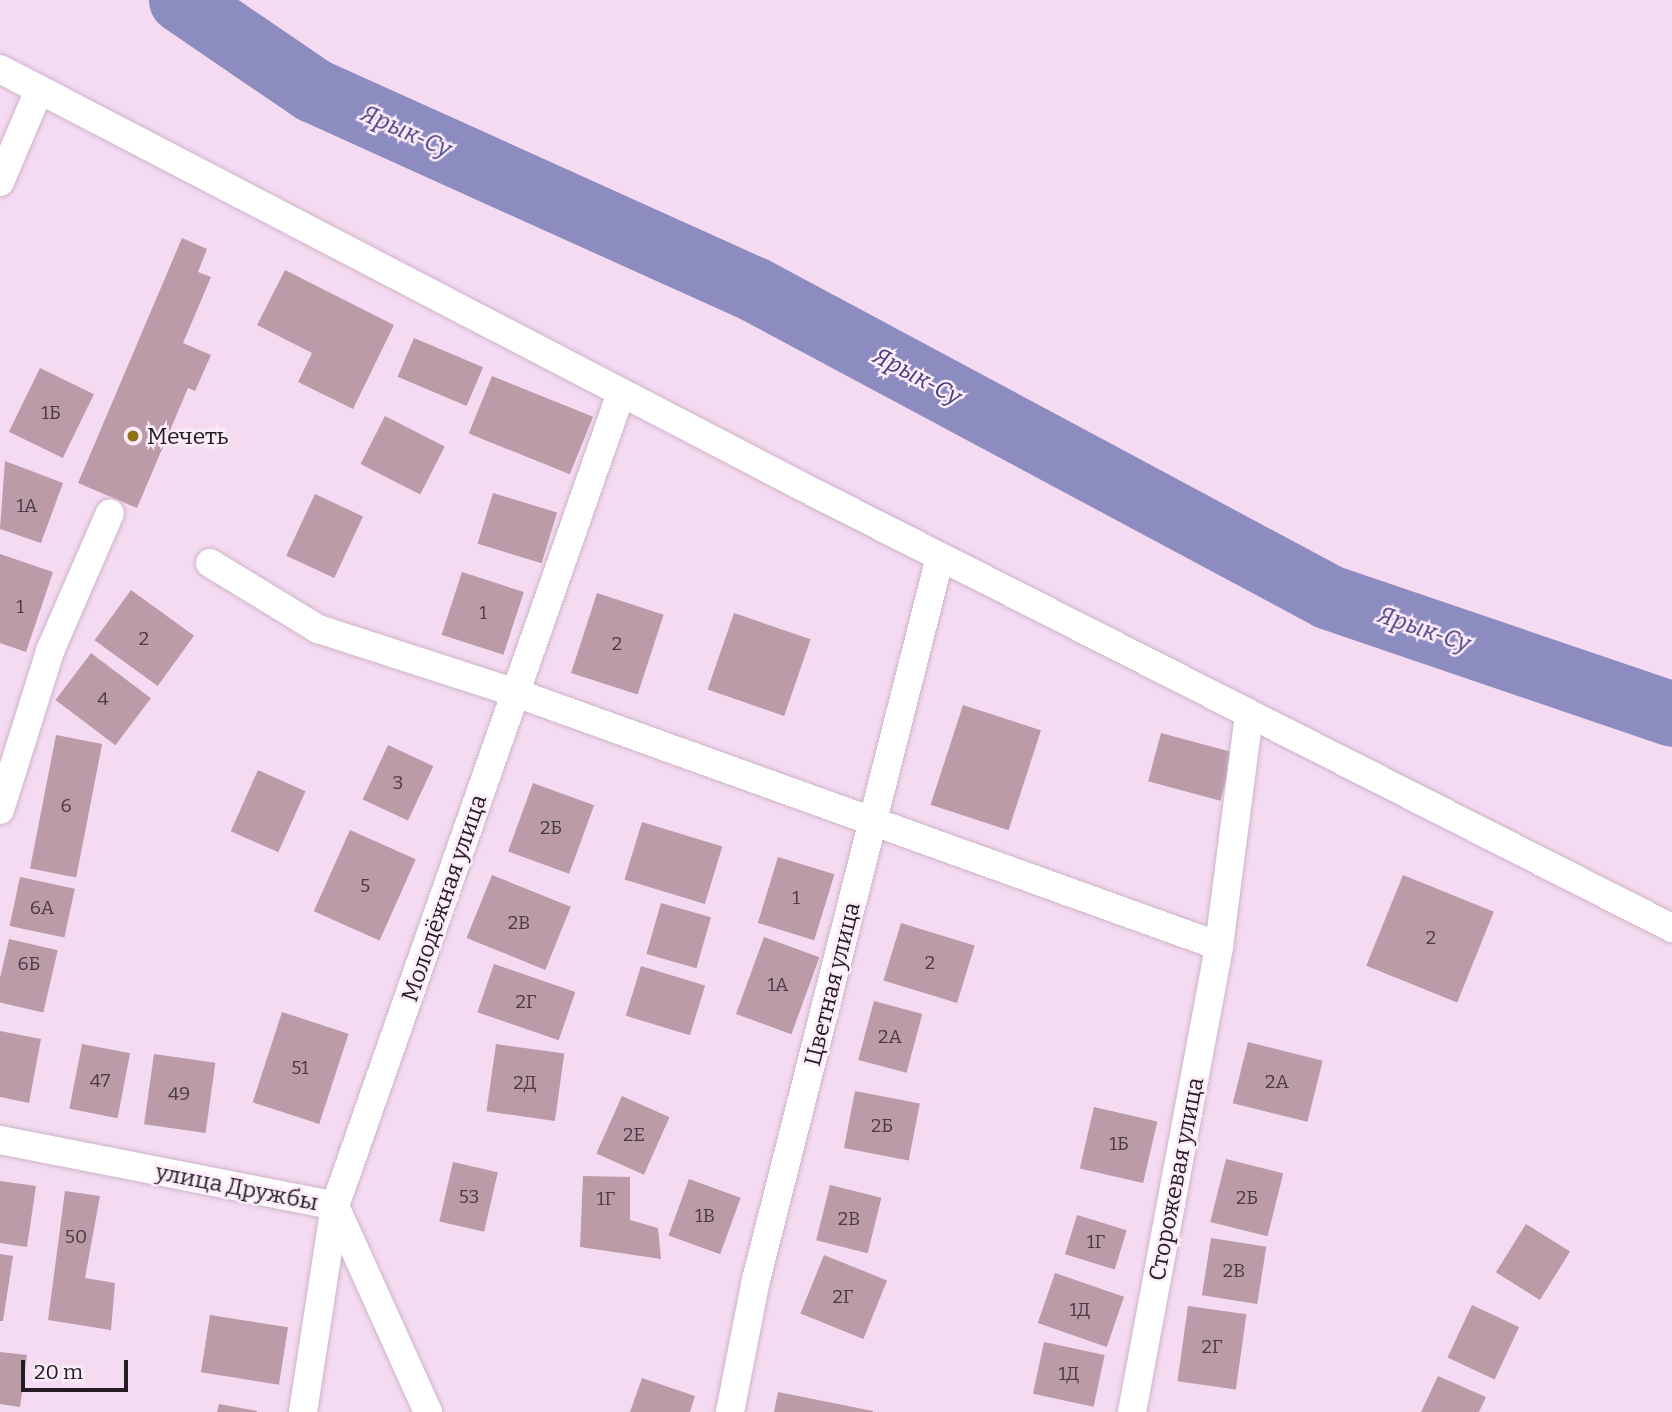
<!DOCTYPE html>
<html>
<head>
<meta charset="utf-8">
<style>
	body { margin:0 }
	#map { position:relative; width:1672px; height:1412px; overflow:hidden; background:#f5dbf1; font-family:Bitter,serif }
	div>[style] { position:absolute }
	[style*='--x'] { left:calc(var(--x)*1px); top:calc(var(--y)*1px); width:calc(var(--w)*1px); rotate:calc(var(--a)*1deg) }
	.river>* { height:65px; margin:-32.5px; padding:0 32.5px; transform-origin:32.5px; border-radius:32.5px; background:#8d8cc0 }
	.building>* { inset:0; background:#bb9ba7; transform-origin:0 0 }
	.roads { filter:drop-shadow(0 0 2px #cdb4c9) drop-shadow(0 0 2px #cdb4c9) }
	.minor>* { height:28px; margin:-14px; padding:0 14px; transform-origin:14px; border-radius:14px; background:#fff }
	.dots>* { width:19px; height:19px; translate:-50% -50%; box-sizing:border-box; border:4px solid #fcecf9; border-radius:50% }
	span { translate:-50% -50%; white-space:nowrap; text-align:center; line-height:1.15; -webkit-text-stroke:5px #fcecf9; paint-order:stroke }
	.number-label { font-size:19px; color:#4a3b44 }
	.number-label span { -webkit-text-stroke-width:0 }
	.poi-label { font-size:23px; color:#251b23 }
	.left { translate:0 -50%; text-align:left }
	.street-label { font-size:23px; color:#251b23 }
	.water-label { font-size:24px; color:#443d7f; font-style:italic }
	.scale { position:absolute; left:21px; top:1360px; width:107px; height:32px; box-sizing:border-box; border:4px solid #251b23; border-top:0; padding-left:9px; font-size:21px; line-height:24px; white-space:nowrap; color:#251b23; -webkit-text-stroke:5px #fcecf9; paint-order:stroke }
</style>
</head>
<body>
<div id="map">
	<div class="river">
		<div style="--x:181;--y:0;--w:160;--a:34.3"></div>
		<div style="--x:313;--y:90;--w:484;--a:24.3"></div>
		<div style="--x:754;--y:289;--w:652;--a:28.18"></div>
		<div style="--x:1329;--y:597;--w:362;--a:18.8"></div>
	</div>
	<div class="building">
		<div style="clip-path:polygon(182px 238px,207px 249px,198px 272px,211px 277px,183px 343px,211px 355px,195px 391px,188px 388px,137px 508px,78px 483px)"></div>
		<div style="clip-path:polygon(285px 270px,394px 325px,353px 409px,298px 382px,312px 353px,257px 325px)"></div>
		<div style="left:414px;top:338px;width:75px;height:42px;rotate:23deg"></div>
		<div style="left:40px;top:368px;width:60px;height:71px;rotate:26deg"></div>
		<div style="left:492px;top:376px;width:109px;height:62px;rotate:22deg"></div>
		<div style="left:385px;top:416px;width:67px;height:54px;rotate:27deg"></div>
		<div style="clip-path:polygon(5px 461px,63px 483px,41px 543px,0 529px)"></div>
		<div style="left:493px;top:493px;width:67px;height:53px;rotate:17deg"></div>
		<div style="left:315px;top:494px;width:53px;height:68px;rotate:25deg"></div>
		<div style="clip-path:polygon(0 554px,53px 572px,26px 652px,0 643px)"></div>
		<div style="left:462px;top:572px;width:65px;height:66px;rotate:18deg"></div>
		<div style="left:131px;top:590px;width:78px;height:62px;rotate:36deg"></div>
		<div style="left:597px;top:593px;width:70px;height:84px;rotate:18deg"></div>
		<div style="left:734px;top:613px;width:81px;height:81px;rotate:19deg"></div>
		<div style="left:91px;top:653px;width:75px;height:59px;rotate:37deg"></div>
		<div style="left:963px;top:705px;width:82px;height:105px;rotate:18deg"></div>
		<div style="left:1161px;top:733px;width:75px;height:50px;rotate:15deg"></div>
		<div style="left:56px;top:735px;width:47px;height:136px;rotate:11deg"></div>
		<div style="left:388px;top:745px;width:50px;height:60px;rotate:25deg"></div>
		<div style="left:258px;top:770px;width:52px;height:67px;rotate:24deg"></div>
		<div style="left:533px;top:783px;width:65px;height:73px;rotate:20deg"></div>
		<div style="left:642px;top:822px;width:84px;height:60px;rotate:17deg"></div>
		<div style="left:350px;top:830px;width:72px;height:89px;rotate:24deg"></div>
		<div style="left:778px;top:857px;width:59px;height:69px;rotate:17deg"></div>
		<div style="left:492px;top:875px;width:85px;height:68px;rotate:22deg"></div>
		<div style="left:1403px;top:875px;width:98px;height:98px;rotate:22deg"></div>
		<div style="left:20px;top:877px;width:56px;height:50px;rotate:12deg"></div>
		<div style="left:661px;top:903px;width:52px;height:53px;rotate:16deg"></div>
		<div style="left:901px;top:923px;width:77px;height:60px;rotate:17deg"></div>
		<div style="left:764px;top:937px;width:59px;height:82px;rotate:20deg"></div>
		<div style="left:9px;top:939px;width:50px;height:64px;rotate:13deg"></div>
		<div style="left:494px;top:964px;width:86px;height:51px;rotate:19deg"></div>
		<div style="left:641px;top:966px;width:67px;height:52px;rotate:17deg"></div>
		<div style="left:874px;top:1001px;width:50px;height:61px;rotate:15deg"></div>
		<div style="left:282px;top:1012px;width:70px;height:95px;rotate:18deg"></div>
		<div style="clip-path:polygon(0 1031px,41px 1039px,29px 1103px,0 1097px)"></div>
		<div style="left:1248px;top:1042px;width:77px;height:63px;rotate:14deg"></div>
		<div style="left:82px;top:1044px;width:49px;height:66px;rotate:11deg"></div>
		<div style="left:496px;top:1044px;width:69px;height:68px;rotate:8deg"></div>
		<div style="left:154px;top:1054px;width:62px;height:71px;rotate:8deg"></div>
		<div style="left:855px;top:1091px;width:66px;height:58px;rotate:11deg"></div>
		<div style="left:622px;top:1096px;width:52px;height:63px;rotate:24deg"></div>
		<div style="left:1094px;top:1107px;width:65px;height:63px;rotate:13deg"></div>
		<div style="left:1226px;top:1159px;width:59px;height:65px;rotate:14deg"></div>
		<div style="left:453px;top:1162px;width:46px;height:61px;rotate:13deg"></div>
		<div style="clip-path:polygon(583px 1176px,630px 1177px,630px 1220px,658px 1228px,661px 1259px,580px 1247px)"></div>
		<div style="left:689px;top:1179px;width:55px;height:60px;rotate:20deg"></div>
		<div style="clip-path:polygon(0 1181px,36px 1186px,27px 1247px,0 1243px)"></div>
		<div style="left:830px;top:1185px;width:53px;height:57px;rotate:14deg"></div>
		<div style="clip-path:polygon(65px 1191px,100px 1196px,85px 1278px,115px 1283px,111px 1330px,48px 1320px)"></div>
		<div style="left:1077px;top:1215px;width:52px;height:41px;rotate:17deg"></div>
		<div style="left:1526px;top:1224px;width:52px;height:57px;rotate:32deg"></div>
		<div style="left:1211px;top:1238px;width:56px;height:58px;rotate:9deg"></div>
		<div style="clip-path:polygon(0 1254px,13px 1256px,3px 1321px,0 1321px)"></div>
		<div style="left:824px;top:1255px;width:68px;height:63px;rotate:22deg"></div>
		<div style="left:1055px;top:1273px;width:73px;height:53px;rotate:19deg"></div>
		<div style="left:1472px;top:1305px;width:52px;height:58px;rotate:25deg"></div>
		<div style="left:1188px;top:1306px;width:59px;height:76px;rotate:8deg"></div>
		<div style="left:210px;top:1315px;width:79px;height:58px;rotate:9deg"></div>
		<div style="left:1044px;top:1342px;width:62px;height:53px;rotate:12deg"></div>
		<div style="clip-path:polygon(0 1352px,27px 1355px,20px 1407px,0 1404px)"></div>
		<div style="clip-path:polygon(1438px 1376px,1486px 1397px,1479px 1412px,1421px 1412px)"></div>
		<div style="clip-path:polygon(642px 1378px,695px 1396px,690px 1412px,630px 1412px)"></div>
		<div style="clip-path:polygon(778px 1392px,873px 1411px,873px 1412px,774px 1412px)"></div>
		<div style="clip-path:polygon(219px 1404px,257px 1411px,257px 1412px,217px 1412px)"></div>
	</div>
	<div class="roads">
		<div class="minor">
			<div style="--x:0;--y:69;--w:901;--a:27.5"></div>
			<div style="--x:799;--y:485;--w:979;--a:26.91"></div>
			<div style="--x:0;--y:182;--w:100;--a:-67"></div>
			<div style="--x:210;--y:563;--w:127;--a:31.4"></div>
			<div style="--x:318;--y:629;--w:208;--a:17.9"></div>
			<div style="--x:516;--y:693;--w:747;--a:19.79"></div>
			<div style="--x:0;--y:810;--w:167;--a:-72.5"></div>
			<div style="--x:50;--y:651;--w:150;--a:-66.5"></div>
			<div style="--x:0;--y:1140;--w:341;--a:11.1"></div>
			<div style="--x:335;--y:1206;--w:226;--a:65.7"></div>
			<div style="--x:303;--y:1412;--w:208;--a:-81.2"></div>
			<div style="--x:335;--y:1206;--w:862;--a:-70.62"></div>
			<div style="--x:730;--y:1412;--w:135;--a:-78.9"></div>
			<div style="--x:756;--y:1280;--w:746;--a:-75.72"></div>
			<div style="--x:1132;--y:1412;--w:474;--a:-79.4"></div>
			<div style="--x:1219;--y:946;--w:234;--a:-82.6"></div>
		</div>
	</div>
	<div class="dots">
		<div style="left:133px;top:436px;background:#907116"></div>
	</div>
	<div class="number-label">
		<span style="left:51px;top:413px">1Б</span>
		<span style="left:27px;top:506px">1А</span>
		<span style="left:20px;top:607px">1</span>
		<span style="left:483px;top:613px">1</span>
		<span style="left:144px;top:639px">2</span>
		<span style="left:617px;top:644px">2</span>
		<span style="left:103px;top:699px">4</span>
		<span style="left:398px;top:783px">3</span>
		<span style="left:66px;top:806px">6</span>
		<span style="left:551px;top:828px">2Б</span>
		<span style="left:365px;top:886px">5</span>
		<span style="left:796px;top:898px">1</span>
		<span style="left:42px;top:908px">6А</span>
		<span style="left:519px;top:923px">2В</span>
		<span style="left:1431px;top:938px">2</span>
		<span style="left:930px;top:963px">2</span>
		<span style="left:29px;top:964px">6Б</span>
		<span style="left:778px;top:985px">1А</span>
		<span style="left:526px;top:1002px">2Г</span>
		<span style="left:890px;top:1037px">2А</span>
		<span style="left:300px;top:1068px">51</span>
		<span style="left:100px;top:1081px">47</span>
		<span style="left:1277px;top:1082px">2А</span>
		<span style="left:525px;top:1083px">2Д</span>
		<span style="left:179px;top:1094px">49</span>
		<span style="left:882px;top:1126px">2Б</span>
		<span style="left:634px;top:1135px">2Е</span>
		<span style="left:1119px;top:1144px">1Б</span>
		<span style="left:469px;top:1197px">53</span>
		<span style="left:1247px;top:1198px">2Б</span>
		<span style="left:606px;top:1199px">1Г</span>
		<span style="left:705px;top:1216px">1В</span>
		<span style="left:849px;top:1219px">2В</span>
		<span style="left:76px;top:1237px">50</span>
		<span style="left:1096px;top:1242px">1Г</span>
		<span style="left:1234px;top:1271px">2В</span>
		<span style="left:843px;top:1297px">2Г</span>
		<span style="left:1080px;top:1310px">1Д</span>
		<span style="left:1212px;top:1347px">2Г</span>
		<span style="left:1069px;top:1374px">1Д</span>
	</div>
	<div class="poi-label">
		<span class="left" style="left:147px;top:436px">Мечеть</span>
	</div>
	<div class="street-label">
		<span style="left:444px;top:898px;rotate:-71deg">Молодёжная улица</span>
		<span style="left:832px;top:984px;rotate:-76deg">Цветная улица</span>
		<span style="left:1176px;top:1179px;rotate:-79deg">Сторожевая улица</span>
		<span style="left:237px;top:1187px;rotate:11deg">улица Дружбы</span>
	</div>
	<div class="water-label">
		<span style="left:406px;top:132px;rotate:24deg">Ярык-Су</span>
		<span style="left:917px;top:377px;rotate:28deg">Ярык-Су</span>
		<span style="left:1424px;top:630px;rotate:19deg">Ярык-Су</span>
	</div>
	<div class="scale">20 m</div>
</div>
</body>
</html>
